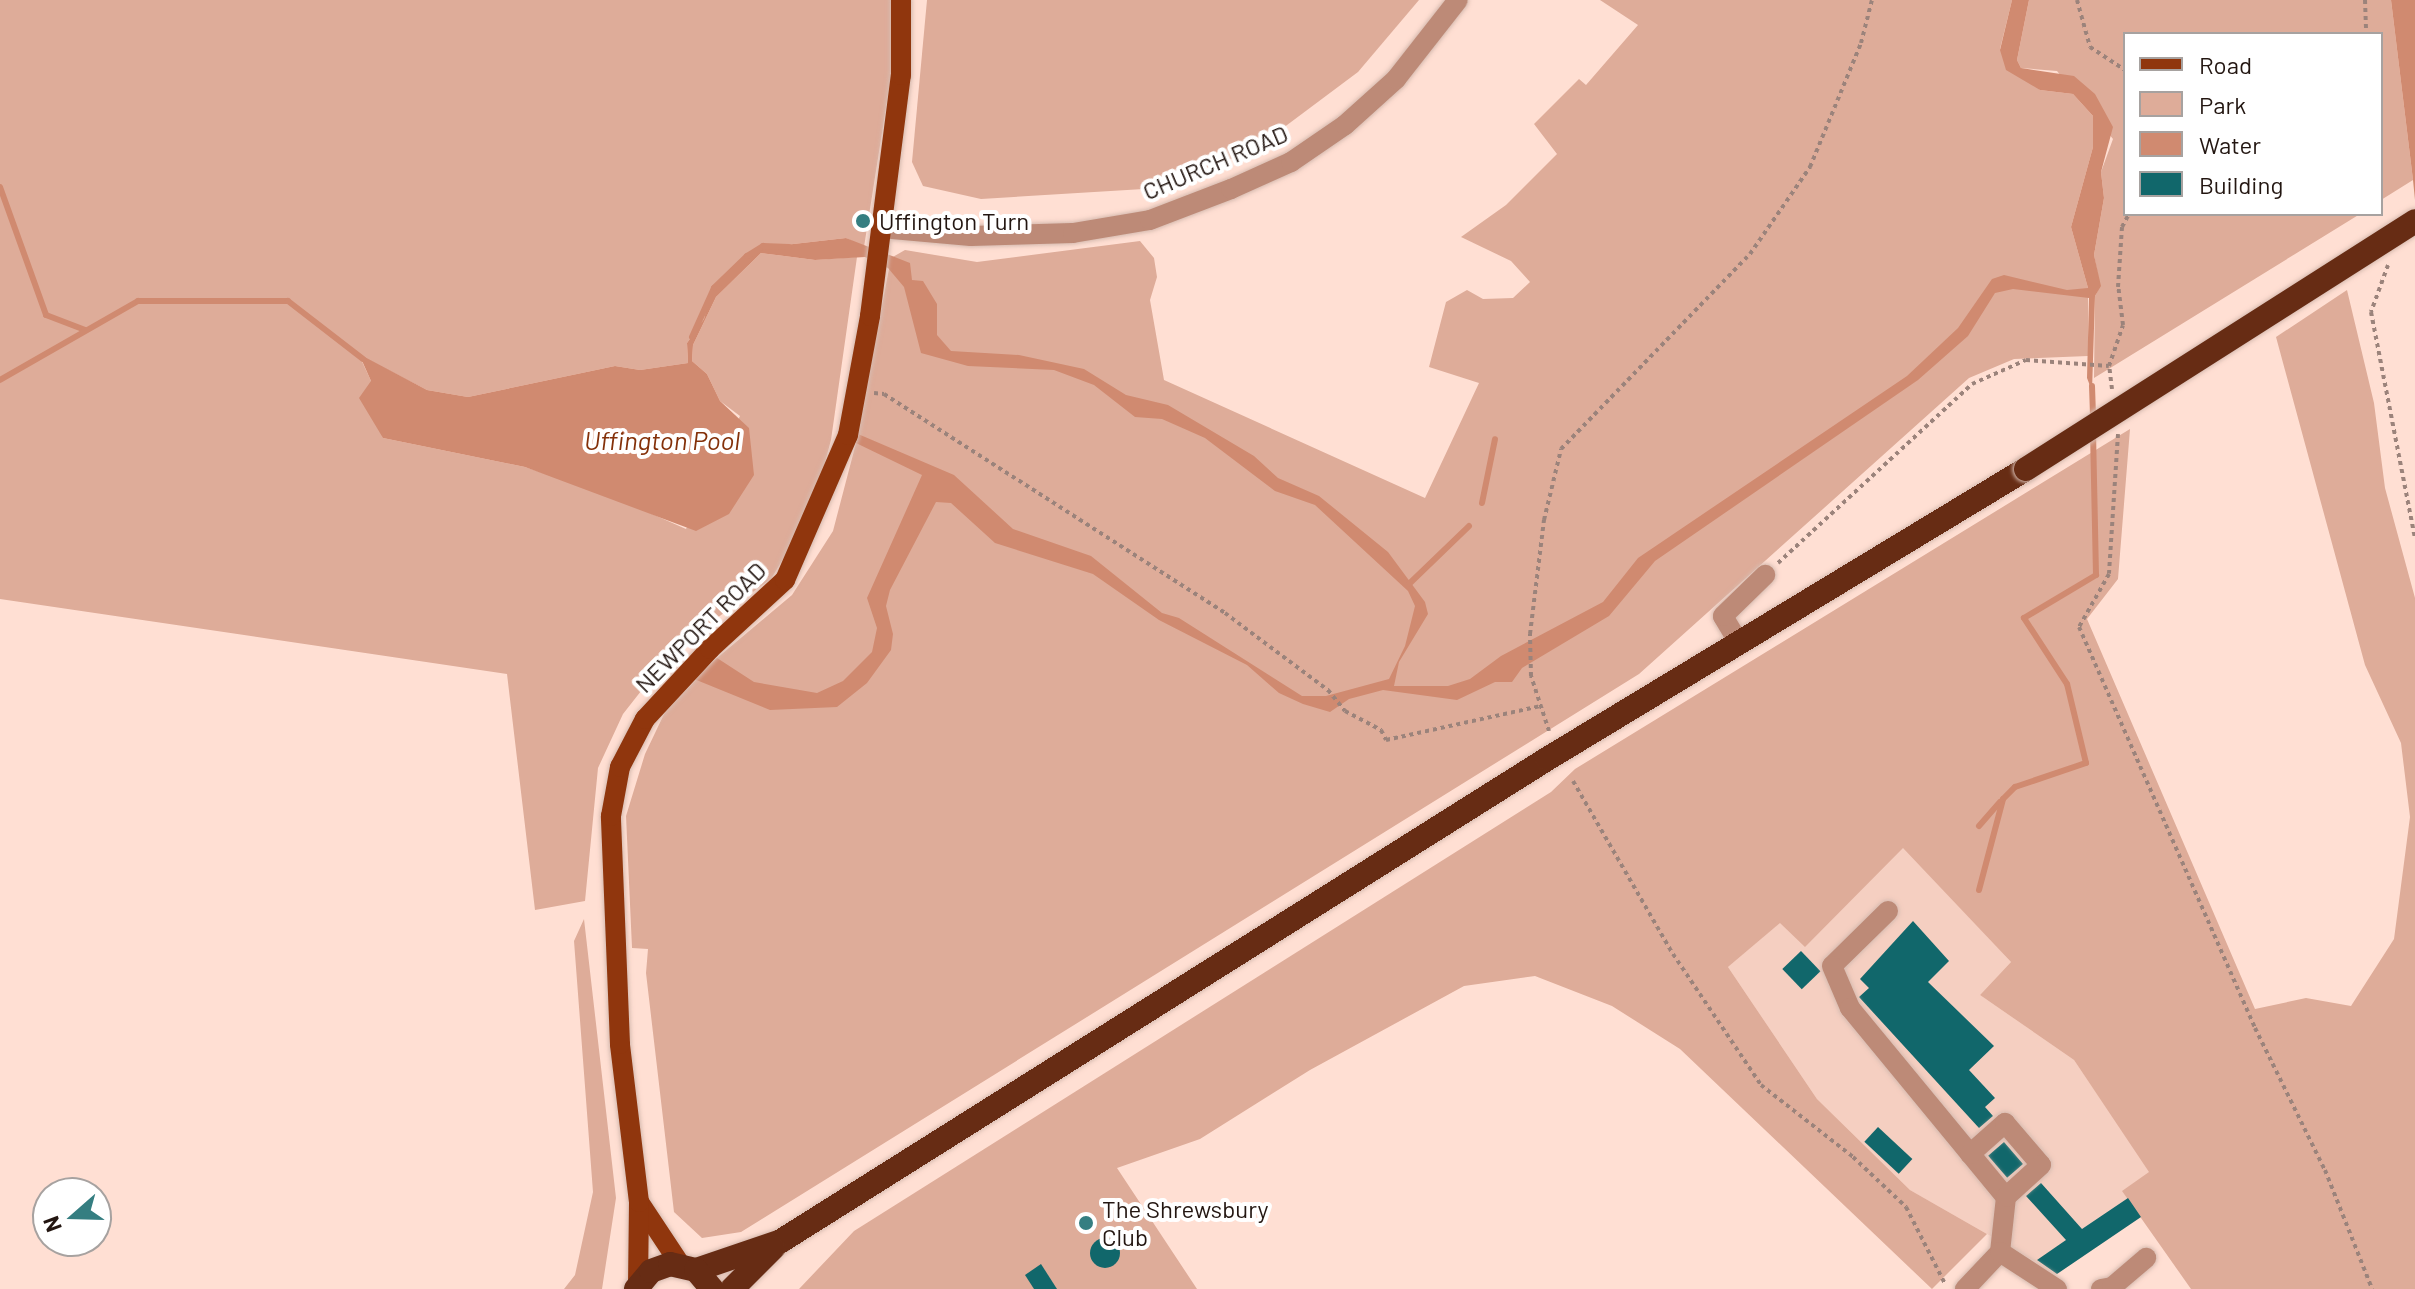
<!DOCTYPE html>
<html>
<head>
<meta charset="utf-8">
<style>
	body { margin:0 }
	#map { position:relative; width:2415px; height:1289px; overflow:hidden; background:#ffdfd3; font-family:Barlow,sans-serif }
	div>[style] { position:absolute }
	[style*='--x'] { left:calc(var(--x)*1px); top:calc(var(--y)*1px); width:calc(var(--w)*1px); rotate:calc(var(--a)*1deg) }
	.built>* { inset:0; background:#f5cfc1 }
	.green>* { inset:0; background:#deac99 }
	.water>* { inset:0; background:#d08a70 }
	.stream>* { height:6px; margin:-3px; padding:0 3px; transform-origin:3px; border-radius:3px; background:#d08a70 }
	.building>* { inset:0; background:#11676b; transform-origin:0 0 }
	.round { border-radius:50% }
	.path>* { height:4px; margin-top:-2px; transform-origin:0; background:repeating-linear-gradient(90deg,#9b837b 0 4px,transparent 0 8px) }
	.roads { filter:drop-shadow(0 0 2px #d7bbb0) drop-shadow(0 0 2px #d7bbb0) }
	.minor>* { height:20px; margin:-10px; padding:0 10px; transform-origin:10px; border-radius:10px; background:#bd8a77 }
	.major>* { height:20px; margin:-10px; padding:0 10px; transform-origin:10px; border-radius:10px; background:#90360d }
	.highway>* { height:24px; margin:-12px; padding:0 12px; transform-origin:12px; border-radius:12px; background:#672c14 }
	.bridges { filter:drop-shadow(0 0 2px #d7bbb0) drop-shadow(0 0 2px #d7bbb0) }
	.highway-bridge>* { height:24px; margin:-12px; padding:0 12px; transform-origin:12px; border-radius:12px; background:#672c14 }
	.dots>* { width:22px; height:22px; translate:-50% -50%; box-sizing:border-box; border:4px solid #fff; border-radius:50% }
	span { translate:-50% -50%; white-space:nowrap; text-align:center; line-height:1.15; -webkit-text-stroke:8px #fff; paint-order:stroke }
	.street-label { font-size:24px; color:#231611 }
	.poi-label { font-size:24px; color:#231611 }
	.left { translate:0 -50%; text-align:left }
	.water-label { font-size:26px; color:#84310a; font-style:italic }
	.legend { position:absolute; left:2123px; top:32px; width:260px; height:184px; box-sizing:border-box; background:#fff; border:2px solid #a7a2a0; margin:0; padding:10px 14px; list-style:none; font-size:24px; color:#231611 }
	.legend li { display:flex; align-items:center; gap:16px; height:40px }
	.legend b { width:40px; border:2px solid #a7a2a0 }
	.north { position:absolute; left:32px; top:1177px; width:80px; height:80px; box-sizing:border-box; background:#fff; border:2px solid #a7a2a0; border-radius:50%; rotate:250deg; font-size:22px; font-weight:700; line-height:32px; text-align:center; color:#231611 }
	.north::after { content:''; display:block; margin:auto; width:28px; height:36px; background:#357e81; clip-path:polygon(50% 0,100% 100%,50% 72%,0 100%) }
</style>
</head>
<body>
<div id="map">
	<div class="built">
		<div style="clip-path:polygon(1903px 847px,2011px 962px,1980px 995px,2074px 1060px,2150px 1172px,2123px 1191px,2141px 1217px,2048px 1280px,2036px 1262px,1910px 1190px,1817px 1099px,1728px 967px,1781px 922px,1805px 946px)"></div>
	</div>
	<div class="green">
		<div style="clip-path:polygon(0 0,897px 0,899px 25px,864px 247px,846px 238px,767px 247px,710px 294px,704px 319px,687px 343px,688px 363px,640px 370px,615px 366px,468px 397px,427px 390px,359px 355px,371px 381px,383px 438px,525px 467px,609px 495px,686px 529px,740px 416px,720px 401px,707px 374px,692px 361px,693px 345px,716px 297px,761px 253px,815px 260px,857px 257px,831px 440px,812px 511px,771px 579px,674px 649px,623px 714px,598px 768px,585px 901px,535px 910px,507px 674px,0 599px)"></div>
		<div style="clip-path:polygon(927px 0,1419px 0,1358px 72px,1255px 149px,1160px 188px,981px 199px,923px 186px,912px 162px)"></div>
		<div style="clip-path:polygon(1600px 0,2012px 0,2000px 49px,2040px 90px,2073px 94px,2093px 116px,2093px 147px,2071px 227px,2088px 288px,2088px 356px,2014px 359px,1969px 378px,1639px 674px,741px 1232px,702px 1238px,674px 1212px,646px 973px,648px 949px,632px 948px,626px 816px,645px 754px,665px 712px,717px 658px,792px 595px,833px 531px,856px 443px,891px 258px,905px 250px,977px 262px,1140px 241px,1154px 258px,1157px 277px,1150px 300px,1164px 380px,1425px 498px,1479px 383px,1429px 367px,1446px 302px,1467px 290px,1483px 299px,1513px 298px,1530px 282px,1511px 261px,1461px 237px,1506px 205px,1557px 154px,1534px 124px,1579px 79px,1586px 85px,1638px 25px)"></div>
		<div style="clip-path:polygon(2029px 0,2391px 0,2413px 180px,2381px 200px,2381px 34px,2125px 34px,2125px 214px,2360px 214px,2094px 378px,2095px 296px,2100px 286px,2094px 255px,2104px 198px,2101px 172px,2113px 139px,2057px 71px,2021px 68px,2017px 60px)"></div>
		<div style="clip-path:polygon(2347px 290px,2374px 403px,2385px 488px,2415px 598px,2415px 1289px,2191px 1289px,2122px 1191px,2149px 1172px,2074px 1060px,1980px 995px,2011px 962px,1903px 848px,1805px 947px,1780px 923px,1728px 967px,1817px 1099px,1910px 1190px,1987px 1234px,1932px 1289px,1680px 1049px,1612px 1006px,1535px 976px,1464px 986px,1310px 1070px,1200px 1139px,1117px 1168px,1197px 1289px,799px 1289px,854px 1231px,1551px 792px,1575px 769px,2130px 429px,2118px 579px,2087px 619px,2255px 1009px,2306px 998px,2351px 1006px,2394px 939px,2410px 817px,2401px 743px,2365px 665px,2276px 337px)"></div>
		<div style="clip-path:polygon(584px 919px,616px 1198px,602px 1289px,564px 1289px,575px 1275px,593px 1192px,574px 941px)"></div>
	</div>
	<div class="water">
		<div style="clip-path:polygon(2012px 0,2029px 0,2017px 60px,2021px 68px,2074px 76px,2095px 94px,2113px 127px,2101px 172px,2104px 198px,2094px 255px,2101px 286px,2095px 296px,2092px 391px,2087px 378px,2089px 298px,2013px 289px,1995px 293px,1968px 336px,1918px 380px,1655px 561px,1609px 616px,1522px 668px,1512px 682px,1495px 682px,1457px 700px,1383px 690px,1349px 699px,1330px 712px,1303px 704px,1279px 693px,1247px 665px,1159px 620px,1093px 574px,995px 543px,951px 503px,936px 502px,890px 590px,886px 606px,893px 634px,891px 650px,867px 683px,837px 707px,770px 710px,694px 679px,717px 658px,754px 682px,817px 693px,843px 681px,872px 652px,877px 628px,867px 598px,922px 475px,856px 443px,858px 434px,954px 475px,1013px 529px,1091px 556px,1162px 613px,1179px 618px,1302px 696px,1326px 696px,1389px 679px,1405px 646px,1415px 606px,1408px 591px,1315px 505px,1275px 491px,1205px 438px,1162px 419px,1135px 417px,1094px 385px,1054px 370px,968px 366px,921px 353px,904px 287px,888px 268px,865px 257px,815px 260px,761px 253px,716px 297px,693px 345px,692px 361px,707px 374px,720px 401px,749px 428px,754px 475px,729px 514px,696px 531px,525px 467px,383px 438px,359px 398px,371px 381px,359px 354px,427px 390px,468px 397px,615px 366px,640px 370px,688px 363px,687px 343px,704px 319px,710px 294px,749px 255px,767px 247px,846px 238px,910px 263px,912px 280px,923px 281px,937px 304px,937px 335px,951px 351px,1019px 355px,1084px 369px,1126px 395px,1168px 405px,1254px 456px,1278px 478px,1319px 496px,1388px 552px,1425px 602px,1428px 614px,1399px 662px,1394px 686px,1448px 686px,1470px 679px,1501px 656px,1603px 602px,1638px 558px,1907px 376px,1958px 328px,1992px 279px,2004px 275px,2067px 290px,2088px 288px,2071px 227px,2093px 147px,2093px 116px,2073px 94px,2040px 90px,2006px 70px,2000px 50px)"></div>
		<div style="clip-path:polygon(2391px 0,2415px 0,2415px 200px,2413px 180px)"></div>
	</div>
	<div class="stream">
		<div style="--x:0;--y:187;--w:136;--a:70.2"></div>
		<div style="--x:46;--y:315;--w:42;--a:21"></div>
		<div style="--x:692;--y:337;--w:54;--a:-65.8"></div>
		<div style="--x:714;--y:288;--w:46;--a:-44.1"></div>
		<div style="--x:747;--y:256;--w:19;--a:-32"></div>
		<div style="--x:763;--y:246;--w:26;--a:2"></div>
		<div style="--x:0;--y:380;--w:159;--a:-29.8"></div>
		<div style="--x:138;--y:301;--w:150;--a:0"></div>
		<div style="--x:288;--y:301;--w:95;--a:37.7"></div>
		<div style="--x:2092;--y:386;--w:33;--a:88"></div>
		<div style="--x:1482;--y:503;--w:65;--a:-78.5"></div>
		<div style="--x:1410;--y:583;--w:82;--a:-44"></div>
		<div style="--x:1979;--y:826;--w:32;--a:-49"></div>
		<div style="--x:1979;--y:890;--w:94;--a:-75.2"></div>
		<div style="--x:2003;--y:799;--w:17;--a:-45"></div>
		<div style="--x:2015;--y:787;--w:75;--a:-18.7"></div>
		<div style="--x:2086;--y:763;--w:81;--a:-103.5"></div>
		<div style="--x:2067;--y:684;--w:79;--a:-123.1"></div>
		<div style="--x:2024;--y:618;--w:84;--a:-30.8"></div>
		<div style="--x:2096;--y:575;--w:141;--a:-91.2"></div>
	</div>
	<div class="building">
		<div style="clip-path:polygon(1913px 921px,1949px 961px,1928px 982px,1994px 1046px,1969px 1070px,1995px 1098px,1985px 1107px,1993px 1116px,1979px 1128px,1859px 997px,1869px 988px,1860px 979px)"></div>
		<div style="left:1801px;top:951px;width:28px;height:26px;rotate:46deg"></div>
		<div style="left:1878px;top:1127px;width:47px;height:20px;rotate:43deg"></div>
		<div style="left:2004px;top:1142px;width:29px;height:21px;rotate:49deg"></div>
		<div style="clip-path:polygon(2041px 1183px,2082px 1229px,2128px 1198px,2141px 1217px,2057px 1274px,2037px 1260px,2066px 1240px,2026px 1196px)"></div>
		<div class="round" style="left:1090px;top:1238px;width:30px;height:30px"></div>
		<div style="clip-path:polygon(1041px 1264px,1057px 1289px,1034px 1289px,1025px 1275px)"></div>
	</div>
	<div class="path">
		<div style="--x:2077;--y:0;--w:49;--a:74.5"></div>
		<div style="--x:2090;--y:47;--w:42;--a:33.3"></div>
		<div style="--x:2365;--y:0;--w:34;--a:88"></div>
		<div style="--x:2388;--y:265;--w:50;--a:109.9"></div>
		<div style="--x:2371;--y:312;--w:230;--a:79"></div>
		<div style="--x:2112;--y:389;--w:23;--a:-97"></div>
		<div style="--x:2109;--y:366;--w:43;--a:-71.1"></div>
		<div style="--x:2123;--y:325;--w:38;--a:-97"></div>
		<div style="--x:2118;--y:287;--w:60;--a:-86.2"></div>
		<div style="--x:2122;--y:227;--w:15;--a:-62"></div>
		<div style="--x:874;--y:393;--w:10;--a:6"></div>
		<div style="--x:884;--y:394;--w:405;--a:32.7"></div>
		<div style="--x:1225;--y:613;--w:129;--a:36.8"></div>
		<div style="--x:1328;--y:690;--w:27;--a:51"></div>
		<div style="--x:1345;--y:711;--w:41;--a:27.8"></div>
		<div style="--x:1381;--y:730;--w:11;--a:63"></div>
		<div style="--x:1386;--y:740;--w:159;--a:-12.4"></div>
		<div style="--x:2118;--y:434;--w:140;--a:93.7"></div>
		<div style="--x:2109;--y:574;--w:61;--a:119.5"></div>
		<div style="--x:2079;--y:627;--w:438;--a:66.3"></div>
		<div style="--x:2255;--y:1028;--w:158;--a:63.8"></div>
		<div style="--x:2325;--y:1170;--w:128;--a:68.4"></div>
		<div style="--x:1778;--y:563;--w:264;--a:-42.7"></div>
		<div style="--x:1972;--y:384;--w:59;--a:-24"></div>
		<div style="--x:2026;--y:360;--w:83;--a:4.1"></div>
		<div style="--x:1549;--y:731;--w:58;--a:-108.1"></div>
		<div style="--x:1531;--y:676;--w:42;--a:-91.4"></div>
		<div style="--x:1530;--y:634;--w:115;--a:-83"></div>
		<div style="--x:1544;--y:520;--w:73;--a:-76.5"></div>
		<div style="--x:1561;--y:449;--w:272;--a:-45.9"></div>
		<div style="--x:1750;--y:254;--w:106;--a:-55.4"></div>
		<div style="--x:1810;--y:167;--w:134;--a:-67.6"></div>
		<div style="--x:1861;--y:43;--w:44;--a:-75.7"></div>
		<div style="--x:1573;--y:781;--w:200;--a:60"></div>
		<div style="--x:1673;--y:954;--w:158;--a:56.1"></div>
		<div style="--x:1761;--y:1085;--w:117;--a:38"></div>
		<div style="--x:1853;--y:1157;--w:73;--a:43.3"></div>
		<div style="--x:1906;--y:1207;--w:86;--a:63.1"></div>
	</div>
	<div class="roads">
		<div class="minor">
			<div style="--x:881;--y:228;--w:90;--a:5.1"></div>
			<div style="--x:971;--y:236;--w:102;--a:-1.7"></div>
			<div style="--x:1073;--y:233;--w:78;--a:-9.6"></div>
			<div style="--x:1150;--y:220;--w:87;--a:-20.9"></div>
			<div style="--x:1231;--y:189;--w:66;--a:-24.2"></div>
			<div style="--x:1291;--y:162;--w:65;--a:-34.4"></div>
			<div style="--x:1345;--y:125;--w:69;--a:-42"></div>
			<div style="--x:1396;--y:79;--w:100;--a:-51.9"></div>
			<div style="--x:1739;--y:643;--w:31;--a:-121"></div>
			<div style="--x:1723;--y:616;--w:59;--a:-44.3"></div>
			<div style="--x:1888;--y:911;--w:78;--a:135.5"></div>
			<div style="--x:1832;--y:966;--w:46;--a:66.8"></div>
			<div style="--x:1850;--y:1008;--w:245;--a:50.5"></div>
			<div style="--x:2006;--y:1197;--w:55;--a:96.2"></div>
			<div style="--x:2000;--y:1252;--w:51;--a:133.4"></div>
			<div style="--x:1970;--y:1154;--w:47;--a:-41.5"></div>
			<div style="--x:2005;--y:1123;--w:55;--a:49.4"></div>
			<div style="--x:2041;--y:1165;--w:47;--a:137.6"></div>
			<div style="--x:2000;--y:1252;--w:68;--a:33"></div>
			<div style="--x:2101;--y:1289;--w:11;--a:-10"></div>
			<div style="--x:2112;--y:1287;--w:45;--a:-40.5"></div>
		</div>
		<div class="major">
			<div style="--x:639;--y:1202;--w:74;--a:56.5"></div>
			<div style="--x:638;--y:1285;--w:83;--a:-89.3"></div>
			<div style="--x:639;--y:1202;--w:159;--a:-96.9"></div>
			<div style="--x:620;--y:1044;--w:228;--a:-92.3"></div>
			<div style="--x:611;--y:816;--w:50;--a:-79.6"></div>
			<div style="--x:620;--y:767;--w:54;--a:-62.5"></div>
			<div style="--x:645;--y:719;--w:96;--a:-47.1"></div>
			<div style="--x:710;--y:649;--w:102;--a:-42.6"></div>
			<div style="--x:785;--y:580;--w:158;--a:-66.5"></div>
			<div style="--x:848;--y:435;--w:121;--a:-79.5"></div>
			<div style="--x:870;--y:316;--w:243;--a:-82.7"></div>
			<div style="--x:901;--y:75;--w:75;--a:-90"></div>
		</div>
		<div class="highway">
			<div style="--x:696;--y:1270;--w:90;--a:-18.8"></div>
			<div style="--x:781;--y:1241;--w:905;--a:-32.18"></div>
			<div style="--x:1547;--y:759;--w:560;--a:-31.19"></div>
			<div style="--x:636;--y:1289;--w:23;--a:-50"></div>
			<div style="--x:651;--y:1271;--w:20;--a:-20"></div>
			<div style="--x:670;--y:1264;--w:27;--a:13"></div>
			<div style="--x:696;--y:1270;--w:25;--a:50"></div>
			<div style="--x:732;--y:1289;--w:58;--a:-45"></div>
		</div>
	</div>
	<div class="bridges">
		<div class="highway-bridge">
			<div style="--x:2026;--y:469;--w:461;--a:-32.5"></div>
		</div>
	</div>
	<div class="dots">
		<div style="left:863px;top:221px;background:#357e81"></div>
		<div style="left:1086px;top:1223px;background:#357e81"></div>
	</div>
	<div class="street-label">
		<span style="left:1215px;top:162px;rotate:-23deg">CHURCH ROAD</span>
		<span style="left:700px;top:627px;rotate:-45deg">NEWPORT ROAD</span>
	</div>
	<div class="poi-label">
		<span class="left" style="left:879px;top:221px">Uffington Turn</span>
		<span class="left" style="left:1102px;top:1223px">The Shrewsbury<br>Club</span>
	</div>
	<div class="water-label">
		<span style="left:662px;top:440px">Uffington Pool</span>
	</div>
	<ul class="legend">
	<li><b style="height:10px;background:#90360d"></b>Road</li>
	<li><b style="height:22px;background:#deac99"></b>Park</li>
	<li><b style="height:22px;background:#d08a70"></b>Water</li>
	<li><b style="height:22px;background:#11676b"></b>Building</li>
	</ul>
	<div class="north">N</div>
</div>
</body>
</html>
